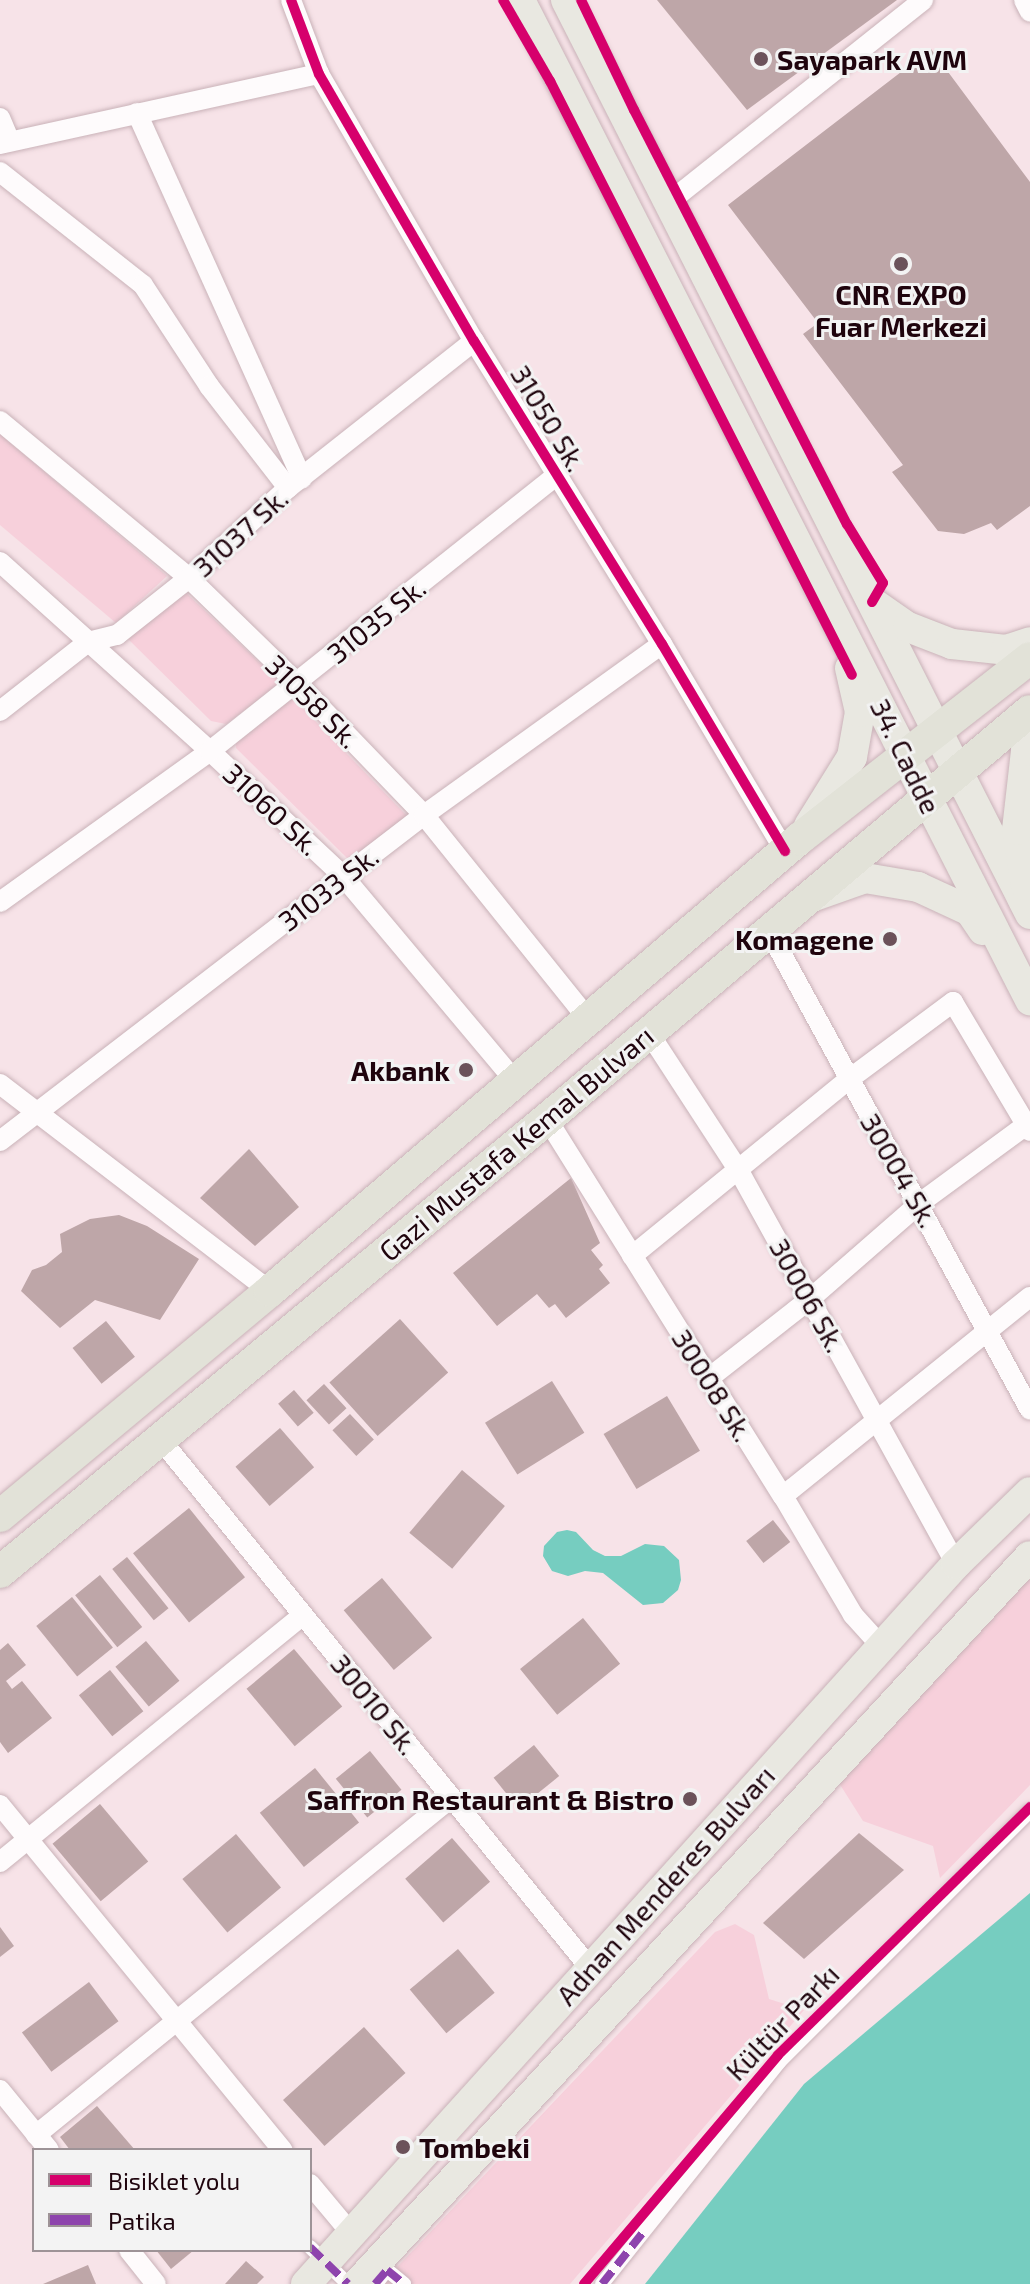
<!DOCTYPE html>
<html>
<head>
<meta charset="utf-8">
<style>
	body { margin:0 }
	#map { position:relative; width:1030px; height:2284px; overflow:hidden; background:#f7e3e8; font-family:"Exo 2",sans-serif }
	div>[style] { position:absolute }
	[style*='--x'] { left:calc(var(--x)*1px); top:calc(var(--y)*1px); width:calc(var(--w)*1px); rotate:calc(var(--a)*1deg) }
	.green>* { inset:0; background:#f7d0db }
	.water>* { inset:0; background:#76cdc0 }
	.building>* { inset:0; background:#bea6a8; transform-origin:0 0 }
	.roads { filter:drop-shadow(0 0 2px #c9b2b8) drop-shadow(0 0 2px #c9b2b8) }
	.pedestrian>* { height:14px; margin:-7px; padding:0 7px; transform-origin:7px; border-radius:7px; background:#fefbfc }
	.minor>* { height:20px; margin:-10px; padding:0 10px; transform-origin:10px; border-radius:10px; background:#fefbfc }
	.primary>* { height:30px; margin:-15px; padding:0 15px; transform-origin:15px; border-radius:15px; background:#e9e8e1 }
	.trunk>* { height:32px; margin:-16px; padding:0 16px; transform-origin:16px; border-radius:16px; background:#e2e2d8 }
	.quiet>* { height:8px; margin-top:-4px; transform-origin:0; background:repeating-linear-gradient(90deg,#8e44ad 0 16px,transparent 0 24px) }
	.cycleway>* { height:10px; margin:-5px; padding:0 5px; transform-origin:5px; border-radius:5px; background:#d6006c }
	.dots>* { width:22px; height:22px; translate:-50% -50%; box-sizing:border-box; border:4px solid #f3f3f3; border-radius:50% }
	span { translate:-50% -50%; white-space:nowrap; text-align:center; line-height:1.15; -webkit-text-stroke:6px #f3f3f3; paint-order:stroke }
	.poi-label { font-size:28px; color:#1f040d; font-weight:700 }
	.left { translate:0 -50%; text-align:left }
	.right { translate:-100% -50%; text-align:right }
	.street-label { font-size:28px; color:#1f040d }
	.legend { position:absolute; left:32px; top:2148px; width:280px; height:104px; box-sizing:border-box; background:#f3f3f3; border:2px solid #9e9397; margin:0; padding:10px 14px; list-style:none; font-size:24px; color:#1f040d }
	.legend li { display:flex; align-items:center; gap:16px; height:40px }
	.legend b { width:40px; border:2px solid #9e9397 }
</style>
</head>
<body>
<div id="map">
	<div class="green">
		<div style="clip-path:polygon(0 434px,167px 576px,116px 623px,0 525px)"></div>
		<div style="clip-path:polygon(183px 590px,281px 683px,226px 724px,211px 721px,126px 637px)"></div>
		<div style="clip-path:polygon(293px 698px,407px 816px,358px 856px,347px 858px,236px 748px,236px 741px)"></div>
		<div style="clip-path:polygon(1030px 1575px,1030px 1785px,940px 1878px,933px 1846px,863px 1821px,839px 1783px)"></div>
		<div style="clip-path:polygon(735px 1924px,754px 1935px,769px 1999px,804px 2010px,570px 2284px,381px 2284px,715px 1932px)"></div>
	</div>
	<div class="water">
		<div style="clip-path:polygon(567px 1530px,576px 1532px,593px 1550px,605px 1556px,621px 1556px,645px 1544px,664px 1546px,679px 1560px,681px 1580px,678px 1590px,663px 1603px,643px 1605px,603px 1573px,585px 1571px,568px 1576px,552px 1571px,543px 1556px,544px 1546px,557px 1532px)"></div>
		<div style="clip-path:polygon(1030px 1893px,1030px 2284px,645px 2284px,804px 2084px)"></div>
	</div>
	<div class="building">
		<div style="clip-path:polygon(657px 0,897px 0,747px 110px)"></div>
		<div style="clip-path:polygon(931px 49px,1030px 182px,1030px 506px,997px 530px,991px 523px,964px 534px,938px 531px,892px 472px,903px 465px,803px 334px,818px 323px,728px 205px)"></div>
		<div style="clip-path:polygon(249px 1149px,299px 1207px,255px 1246px,200px 1198px)"></div>
		<div style="clip-path:polygon(571px 1178px,600px 1243px,591px 1250px,603px 1265px,599px 1269px,610px 1283px,566px 1318px,555px 1304px,549px 1308px,537px 1294px,497px 1326px,453px 1273px)"></div>
		<div style="clip-path:polygon(119px 1215px,147px 1226px,199px 1259px,160px 1320px,95px 1300px,60px 1328px,21px 1291px,32px 1270px,46px 1265px,62px 1252px,60px 1234px,90px 1219px)"></div>
		<div style="left:400px;top:1319px;width:72px;height:95px;rotate:48deg"></div>
		<div style="left:106px;top:1321px;width:46px;height:43px;rotate:51deg"></div>
		<div style="left:552px;top:1381px;width:61px;height:79px;rotate:58deg"></div>
		<div style="left:324px;top:1384px;width:33px;height:24px;rotate:47deg"></div>
		<div style="left:294px;top:1390px;width:30px;height:21px;rotate:49deg"></div>
		<div style="left:667px;top:1396px;width:64px;height:74px;rotate:59deg"></div>
		<div style="left:350px;top:1414px;width:35px;height:24px;rotate:47deg"></div>
		<div style="left:280px;top:1428px;width:52px;height:59px;rotate:49deg"></div>
		<div style="left:462px;top:1470px;width:56px;height:82px;rotate:40deg"></div>
		<div style="left:189px;top:1508px;width:89px;height:72px;rotate:51deg"></div>
		<div style="left:773px;top:1520px;width:28px;height:34px;rotate:52deg"></div>
		<div style="left:127px;top:1557px;width:66px;height:19px;rotate:51deg"></div>
		<div style="left:100px;top:1575px;width:67px;height:32px;rotate:51deg"></div>
		<div style="left:382px;top:1578px;width:78px;height:50px;rotate:50deg"></div>
		<div style="left:72px;top:1597px;width:65px;height:46px;rotate:51deg"></div>
		<div style="left:583px;top:1618px;width:59px;height:81px;rotate:51deg"></div>
		<div style="left:146px;top:1641px;width:52px;height:40px;rotate:50deg"></div>
		<div style="clip-path:polygon(8px 1643px,26px 1665px,6px 1681px,12px 1689px,22px 1681px,52px 1718px,8px 1753px,0 1742px,0 1650px)"></div>
		<div style="left:294px;top:1649px;width:75px;height:62px;rotate:50deg"></div>
		<div style="left:110px;top:1670px;width:53px;height:40px;rotate:51deg"></div>
		<div style="left:534px;top:1745px;width:40px;height:52px;rotate:51deg"></div>
		<div style="left:370px;top:1751px;width:50px;height:44px;rotate:51deg"></div>
		<div style="left:315px;top:1768px;width:70px;height:71px;rotate:51deg"></div>
		<div style="left:100px;top:1804px;width:75px;height:62px;rotate:50deg"></div>
		<div style="clip-path:polygon(859px 1833px,904px 1870px,804px 1959px,763px 1923px)"></div>
		<div style="left:236px;top:1834px;width:70px;height:70px;rotate:50deg"></div>
		<div style="left:452px;top:1838px;width:58px;height:62px;rotate:49deg"></div>
		<div style="clip-path:polygon(0 1927px,14px 1946px,0 1957px)"></div>
		<div style="left:458px;top:1949px;width:57px;height:63px;rotate:50deg"></div>
		<div style="left:89px;top:1982px;width:49px;height:84px;rotate:53deg"></div>
		<div style="left:364px;top:2027px;width:62px;height:109px;rotate:48deg"></div>
		<div style="clip-path:polygon(97px 2106px,135px 2150px,70px 2150px,60px 2137px)"></div>
		<div style="clip-path:polygon(156px 2250px,194px 2250px,171px 2269px)"></div>
		<div style="clip-path:polygon(246px 2261px,264px 2277px,257px 2284px,225px 2284px)"></div>
		<div style="clip-path:polygon(88px 2265px,96px 2284px,43px 2284px)"></div>
	</div>
	<div class="roads">
		<div class="pedestrian">
			<div style="--x:310;--y:2247;--w:53;--a:44.2"></div>
			<div style="--x:378;--y:2281;--w:14;--a:-51"></div>
			<div style="--x:387;--y:2270;--w:22;--a:39"></div>
			<div style="--x:602;--y:2284;--w:284;--a:-51.4"></div>
			<div style="--x:779;--y:2062;--w:355;--a:-45"></div>
		</div>
		<div class="minor">
			<div style="--x:291;--y:0;--w:79;--a:69.3"></div>
			<div style="--x:319;--y:74;--w:309;--a:59.9"></div>
			<div style="--x:474;--y:341;--w:357;--a:58.2"></div>
			<div style="--x:662;--y:644;--w:241;--a:59.3"></div>
			<div style="--x:1024;--y:0;--w:13;--a:63"></div>
			<div style="--x:137;--y:113;--w:401;--a:65.7"></div>
			<div style="--x:0;--y:118;--w:25;--a:67"></div>
			<div style="--x:0;--y:144;--w:327;--a:-12.4"></div>
			<div style="--x:0;--y:172;--w:182;--a:38.3"></div>
			<div style="--x:143;--y:285;--w:121;--a:56.8"></div>
			<div style="--x:209;--y:386;--w:129;--a:52.2"></div>
			<div style="--x:668;--y:203;--w:326;--a:-38.5"></div>
			<div style="--x:0;--y:421;--w:246;--a:39.7"></div>
			<div style="--x:189;--y:578;--w:151;--a:44.2"></div>
			<div style="--x:297;--y:683;--w:183;--a:46.1"></div>
			<div style="--x:424;--y:815;--w:260;--a:51.2"></div>
			<div style="--x:0;--y:562;--w:283;--a:42"></div>
			<div style="--x:210;--y:751;--w:183;--a:43.2"></div>
			<div style="--x:343;--y:876;--w:269;--a:50"></div>
			<div style="--x:0;--y:711;--w:112;--a:-38.1"></div>
			<div style="--x:88;--y:642;--w:30;--a:-14"></div>
			<div style="--x:117;--y:635;--w:92;--a:-38.4"></div>
			<div style="--x:189;--y:578;--w:134;--a:-42.3"></div>
			<div style="--x:288;--y:488;--w:237;--a:-38.3"></div>
			<div style="--x:0;--y:902;--w:259;--a:-35.7"></div>
			<div style="--x:210;--y:751;--w:442;--a:-38.5"></div>
			<div style="--x:769;--y:931;--w:545;--a:61.41"></div>
			<div style="--x:649;--y:1033;--w:165;--a:56.9"></div>
			<div style="--x:739;--y:1171;--w:449;--a:61.1"></div>
			<div style="--x:0;--y:1084;--w:340;--a:37.5"></div>
			<div style="--x:547;--y:1119;--w:445;--a:58"></div>
			<div style="--x:783;--y:1496;--w:138;--a:59.5"></div>
			<div style="--x:853;--y:1615;--w:43;--a:47.8"></div>
			<div style="--x:0;--y:1141;--w:535;--a:-37.56"></div>
			<div style="--x:424;--y:815;--w:293;--a:-35.7"></div>
			<div style="--x:632;--y:1256;--w:279;--a:-39.2"></div>
			<div style="--x:848;--y:1080;--w:131;--a:-36.6"></div>
			<div style="--x:953;--y:1002;--w:150;--a:59.2"></div>
			<div style="--x:709;--y:1378;--w:128;--a:-38"></div>
			<div style="--x:810;--y:1299;--w:146;--a:-41.1"></div>
			<div style="--x:920;--y:1203;--w:132;--a:-36.3"></div>
			<div style="--x:161;--y:1440;--w:680;--a:50.91"></div>
			<div style="--x:783;--y:1496;--w:317;--a:-38.9"></div>
			<div style="--x:0;--y:1805;--w:446;--a:50.7"></div>
			<div style="--x:0;--y:1862;--w:391;--a:-39.2"></div>
			<div style="--x:0;--y:2090;--w:77;--a:50.8"></div>
			<div style="--x:36;--y:2135;--w:535;--a:-39.08"></div>
			<div style="--x:310;--y:2184;--w:64;--a:50.1"></div>
			<div style="--x:129;--y:2250;--w:43;--a:51.5"></div>
		</div>
		<div class="primary">
			<div style="--x:520;--y:0;--w:1123;--a:62.98"></div>
			<div style="--x:566;--y:0;--w:1025;--a:63.08"></div>
			<div style="--x:876;--y:605;--w:39;--a:35"></div>
			<div style="--x:908;--y:627;--w:47;--a:21.1"></div>
			<div style="--x:952;--y:644;--w:54;--a:6.3"></div>
			<div style="--x:1006;--y:650;--w:25;--a:-18"></div>
			<div style="--x:809;--y:826;--w:81;--a:-58.1"></div>
			<div style="--x:852;--y:757;--w:46;--a:-79.9"></div>
			<div style="--x:860;--y:712;--w:45;--a:-102.8"></div>
			<div style="--x:1026;--y:886;--w:57;--a:-99.1"></div>
			<div style="--x:1017;--y:830;--w:80;--a:-83.5"></div>
			<div style="--x:1026;--y:751;--w:10;--a:-66"></div>
			<div style="--x:814;--y:896;--w:54;--a:-19.4"></div>
			<div style="--x:865;--y:878;--w:54;--a:9.6"></div>
			<div style="--x:918;--y:887;--w:57;--a:24.8"></div>
			<div style="--x:970;--y:911;--w:23;--a:56"></div>
			<div style="--x:306;--y:2284;--w:970;--a:-47.92"></div>
			<div style="--x:956;--y:1564;--w:103;--a:-44.2"></div>
			<div style="--x:357;--y:2284;--w:991;--a:-47.25"></div>
		</div>
		<div class="trunk">
			<div style="--x:0;--y:1516;--w:351;--a:-39.8"></div>
			<div style="--x:270;--y:1291;--w:696;--a:-40.51"></div>
			<div style="--x:799;--y:839;--w:293;--a:-38.1"></div>
			<div style="--x:0;--y:1572;--w:710;--a:-39.63"></div>
			<div style="--x:547;--y:1119;--w:632;--a:-40.19"></div>
		</div>
	</div>
	<div class="quiet">
		<div style="--x:310;--y:2247;--w:53;--a:44.2"></div>
		<div style="--x:375;--y:2284;--w:18;--a:-49"></div>
		<div style="--x:387;--y:2270;--w:22;--a:39"></div>
		<div style="--x:602;--y:2284;--w:68;--a:-51.6"></div>
	</div>
	<div class="cycleway">
		<div style="--x:291;--y:0;--w:79;--a:69.3"></div>
		<div style="--x:319;--y:74;--w:309;--a:59.9"></div>
		<div style="--x:474;--y:341;--w:357;--a:58.2"></div>
		<div style="--x:662;--y:644;--w:241;--a:59.3"></div>
		<div style="--x:503;--y:0;--w:94;--a:59.9"></div>
		<div style="--x:550;--y:81;--w:666;--a:63.05"></div>
		<div style="--x:581;--y:0;--w:122;--a:64.3"></div>
		<div style="--x:634;--y:110;--w:466;--a:62.8"></div>
		<div style="--x:847;--y:524;--w:69;--a:58.6"></div>
		<div style="--x:883;--y:583;--w:22;--a:120"></div>
		<div style="--x:584;--y:2284;--w:300;--a:-49.7"></div>
		<div style="--x:778;--y:2055;--w:354;--a:-44.5"></div>
	</div>
	<div class="dots">
		<div style="left:761px;top:59px;background:#6b525a"></div>
		<div style="left:901px;top:264px;background:#6b525a"></div>
		<div style="left:890px;top:939px;background:#6b525a"></div>
		<div style="left:466px;top:1070px;background:#6b525a"></div>
		<div style="left:690px;top:1799px;background:#6b525a"></div>
		<div style="left:403px;top:2147px;background:#6b525a"></div>
	</div>
	<div class="poi-label">
		<span class="left" style="left:777px;top:59px">Sayapark AVM</span>
		<span style="left:901px;top:310px">CNR EXPO<br>Fuar Merkezi</span>
		<span class="right" style="left:874px;top:939px">Komagene</span>
		<span class="right" style="left:450px;top:1070px">Akbank</span>
		<span class="right" style="left:674px;top:1799px">Saffron Restaurant &amp; Bistro</span>
		<span class="left" style="left:419px;top:2147px">Tombeki</span>
	</div>
	<div class="street-label">
		<span style="left:549px;top:418px;rotate:59deg">31050 Sk.</span>
		<span style="left:240px;top:532px;rotate:-42deg">31037 Sk.</span>
		<span style="left:376px;top:620px;rotate:-39deg">31035 Sk.</span>
		<span style="left:313px;top:701px;rotate:45deg">31058 Sk.</span>
		<span style="left:906px;top:756px;rotate:64deg">34. Cadde</span>
		<span style="left:272px;top:809px;rotate:43deg">31060 Sk.</span>
		<span style="left:328px;top:888px;rotate:-38deg">31033 Sk.</span>
		<span style="left:516px;top:1143px;rotate:-40deg">Gazi Mustafa Kemal Bulvarı</span>
		<span style="left:900px;top:1170px;rotate:60deg">30004 Sk.</span>
		<span style="left:808px;top:1295px;rotate:61deg">30006 Sk.</span>
		<span style="left:713px;top:1385px;rotate:58deg">30008 Sk.</span>
		<span style="left:375px;top:1704px;rotate:51deg">30010 Sk.</span>
		<span style="left:665px;top:1885px;rotate:-48deg">Adnan Menderes Bulvarı</span>
		<span style="left:782px;top:2022px;rotate:-46deg">Kültür Parkı</span>
	</div>
	<ul class="legend">
	<li><b style="height:10px;background:#d6006c"></b>Bisiklet yolu</li>
	<li><b style="height:10px;background:#8e44ad"></b>Patika</li>
	</ul>
</div>
</body>
</html>
